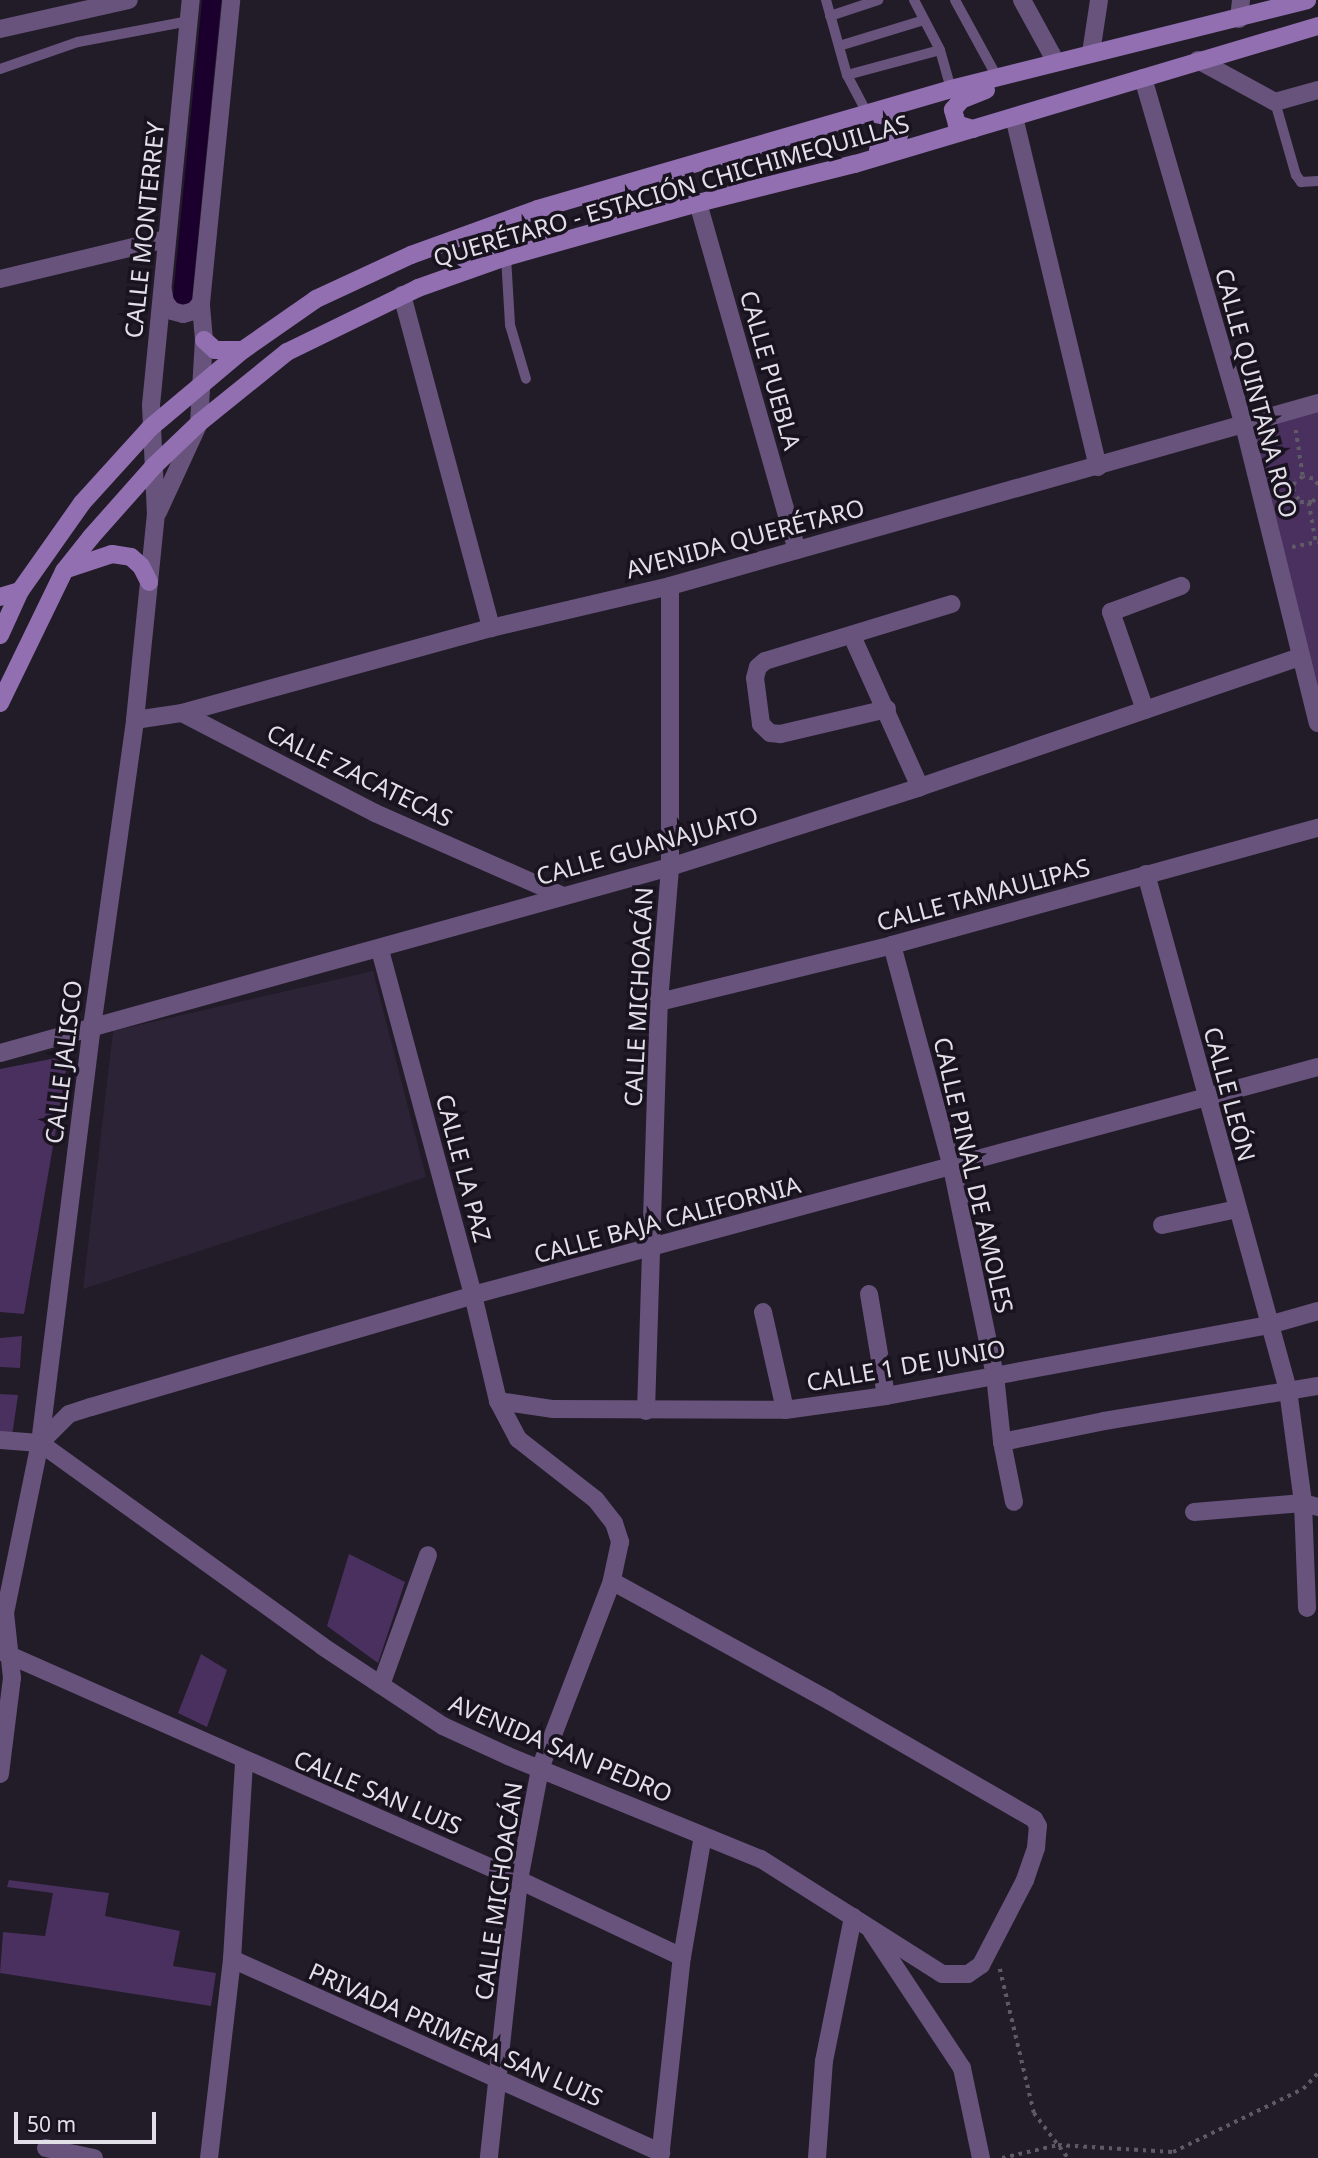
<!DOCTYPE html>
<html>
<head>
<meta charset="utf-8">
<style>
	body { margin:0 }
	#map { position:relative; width:1318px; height:2158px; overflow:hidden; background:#221b28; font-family:"Noto Sans",sans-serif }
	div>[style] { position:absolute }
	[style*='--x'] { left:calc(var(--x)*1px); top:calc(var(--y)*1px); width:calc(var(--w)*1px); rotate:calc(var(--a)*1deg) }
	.built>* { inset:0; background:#2d2336 }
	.green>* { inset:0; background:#49305f }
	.canal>* { height:19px; margin:-9.5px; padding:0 9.5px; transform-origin:9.5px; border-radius:9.5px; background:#1b002d }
	.path>* { height:3.5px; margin-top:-1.75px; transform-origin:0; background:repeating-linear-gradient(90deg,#605a66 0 3.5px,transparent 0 8.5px) }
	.service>* { height:10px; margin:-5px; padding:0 5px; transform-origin:5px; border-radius:5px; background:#67537b }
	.minor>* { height:18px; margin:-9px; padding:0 9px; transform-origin:9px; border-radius:9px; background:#67537b }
	.tertiary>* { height:18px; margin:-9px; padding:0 9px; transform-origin:9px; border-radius:9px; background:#67537b }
	.secondary>* { height:18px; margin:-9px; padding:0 9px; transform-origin:9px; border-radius:9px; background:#916fb0 }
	span { translate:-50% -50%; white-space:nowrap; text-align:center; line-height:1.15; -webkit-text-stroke:7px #19121f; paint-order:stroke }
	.street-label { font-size:24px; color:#e3dfe8 }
	.scale { position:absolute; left:14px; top:2112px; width:142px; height:32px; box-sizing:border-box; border:4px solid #e3dfe8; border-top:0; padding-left:9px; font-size:21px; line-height:24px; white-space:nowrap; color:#e3dfe8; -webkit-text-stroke:5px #19121f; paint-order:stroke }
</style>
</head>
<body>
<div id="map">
	<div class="built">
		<div style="clip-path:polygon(373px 971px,426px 1177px,83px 1289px,113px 1031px)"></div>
	</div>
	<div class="green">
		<div style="clip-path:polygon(1318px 407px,1318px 706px,1246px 427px)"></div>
		<div style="clip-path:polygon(61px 1057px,66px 1071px,24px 1314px,0 1312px,0 1069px)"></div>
		<div style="clip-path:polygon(22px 1336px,20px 1368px,0 1367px,0 1338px)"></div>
		<div style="clip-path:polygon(0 1394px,18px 1395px,12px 1436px,0 1435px)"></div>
		<div style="clip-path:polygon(349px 1554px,405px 1582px,378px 1663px,327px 1626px)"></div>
		<div style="clip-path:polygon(201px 1654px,227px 1670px,207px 1727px,178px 1713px)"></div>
		<div style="clip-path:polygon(9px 1880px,109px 1893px,105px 1916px,180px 1931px,173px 1966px,216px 1973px,211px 2006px,0 1973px,3px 1932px,45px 1936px,53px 1893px,7px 1887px)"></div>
	</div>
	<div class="canal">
		<div style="--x:182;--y:297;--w:298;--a:-84.4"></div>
	</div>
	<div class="path">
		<div style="--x:1296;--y:430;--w:48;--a:81.5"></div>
		<div style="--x:1318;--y:485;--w:8;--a:-130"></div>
		<div style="--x:1313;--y:479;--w:10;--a:-169"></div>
		<div style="--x:1303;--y:477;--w:9;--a:148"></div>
		<div style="--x:1295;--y:482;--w:7;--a:106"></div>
		<div style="--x:1293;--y:489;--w:15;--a:62"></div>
		<div style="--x:1300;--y:502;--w:12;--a:0"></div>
		<div style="--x:1312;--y:502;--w:8;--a:-45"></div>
		<div style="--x:1278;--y:497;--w:16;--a:-15"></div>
		<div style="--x:1309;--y:503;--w:40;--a:80"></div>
		<div style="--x:1292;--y:547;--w:26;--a:-11"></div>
		<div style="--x:1000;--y:1969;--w:148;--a:76.7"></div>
		<div style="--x:1034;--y:2113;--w:56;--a:52.9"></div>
		<div style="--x:1002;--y:2158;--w:57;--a:-13.1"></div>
		<div style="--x:1058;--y:2145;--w:115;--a:3.5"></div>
		<div style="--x:1173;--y:2152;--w:144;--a:-25.9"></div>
		<div style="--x:1303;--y:2089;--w:22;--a:-47"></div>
	</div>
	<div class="service">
		<div style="--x:826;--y:0;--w:78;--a:74.4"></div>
		<div style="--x:847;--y:75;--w:43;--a:62.2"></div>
		<div style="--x:914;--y:0;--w:56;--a:62.5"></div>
		<div style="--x:940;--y:50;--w:41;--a:74.2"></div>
		<div style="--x:955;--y:0;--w:88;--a:61.4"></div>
		<div style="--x:830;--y:16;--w:51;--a:-18.4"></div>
		<div style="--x:839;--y:46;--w:89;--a:-17"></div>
		<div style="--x:0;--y:69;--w:83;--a:-19.1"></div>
		<div style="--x:78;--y:42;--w:113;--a:-10.7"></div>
		<div style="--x:847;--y:75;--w:96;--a:-15"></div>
		<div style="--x:1275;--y:102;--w:76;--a:74"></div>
		<div style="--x:1296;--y:175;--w:9;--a:54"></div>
		<div style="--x:1301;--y:182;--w:17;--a:-3"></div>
		<div style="--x:506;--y:257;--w:68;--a:86.6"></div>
		<div style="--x:510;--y:325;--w:56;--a:73.5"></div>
	</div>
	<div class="minor">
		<div style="--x:1022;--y:0;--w:71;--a:61.3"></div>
		<div style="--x:0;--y:29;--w:132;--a:-12.7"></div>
		<div style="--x:1091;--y:53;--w:54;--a:-81.4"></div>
		<div style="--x:1198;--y:60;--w:88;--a:28.6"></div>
		<div style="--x:1275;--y:102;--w:45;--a:-15.6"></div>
		<div style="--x:1143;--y:78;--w:361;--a:73.8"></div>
		<div style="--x:1244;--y:425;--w:307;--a:76.1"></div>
		<div style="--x:1014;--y:117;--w:360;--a:76.5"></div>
		<div style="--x:698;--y:203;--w:361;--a:74.1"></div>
		<div style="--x:0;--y:279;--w:171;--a:-13.5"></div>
		<div style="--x:402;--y:295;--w:345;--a:75"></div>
		<div style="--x:852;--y:636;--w:166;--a:65.8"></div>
		<div style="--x:887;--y:709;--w:110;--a:166.8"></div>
		<div style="--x:780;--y:734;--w:10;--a:-174"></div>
		<div style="--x:770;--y:733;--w:13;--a:-135"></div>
		<div style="--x:761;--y:724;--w:46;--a:-97.4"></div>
		<div style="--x:755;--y:678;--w:11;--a:-75"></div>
		<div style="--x:758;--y:667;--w:9;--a:-41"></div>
		<div style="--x:765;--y:661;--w:195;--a:-17"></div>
		<div style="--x:1145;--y:710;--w:104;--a:-109.1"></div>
		<div style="--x:1111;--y:612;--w:75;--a:-20.4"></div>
		<div style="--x:182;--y:713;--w:320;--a:-15.4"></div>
		<div style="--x:491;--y:628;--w:184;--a:-13.2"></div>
		<div style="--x:670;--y:586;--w:673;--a:-15.77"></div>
		<div style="--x:135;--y:720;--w:48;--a:-8.5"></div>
		<div style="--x:182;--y:713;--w:217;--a:27.4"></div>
		<div style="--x:375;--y:813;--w:206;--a:23.8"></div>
		<div style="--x:1146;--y:874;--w:535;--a:74.61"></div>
		<div style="--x:1288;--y:1390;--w:114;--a:82.4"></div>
		<div style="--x:1303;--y:1503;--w:105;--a:87.8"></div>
		<div style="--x:892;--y:945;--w:231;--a:74.9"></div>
		<div style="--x:952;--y:1168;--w:211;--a:78.3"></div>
		<div style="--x:995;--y:1375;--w:67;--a:84"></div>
		<div style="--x:1002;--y:1442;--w:61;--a:78.7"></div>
		<div style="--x:380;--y:950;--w:357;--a:74.9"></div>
		<div style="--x:473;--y:1295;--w:109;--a:76.7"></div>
		<div style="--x:498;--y:1401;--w:43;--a:62.2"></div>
		<div style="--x:518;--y:1439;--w:99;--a:38"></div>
		<div style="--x:596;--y:1500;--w:29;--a:52"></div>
		<div style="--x:614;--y:1523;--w:20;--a:72"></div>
		<div style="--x:620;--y:1542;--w:40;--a:102"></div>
		<div style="--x:612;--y:1581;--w:201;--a:111"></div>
		<div style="--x:540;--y:1769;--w:113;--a:100.7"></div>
		<div style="--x:519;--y:1880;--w:280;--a:96.2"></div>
		<div style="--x:659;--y:1002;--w:240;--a:-13.7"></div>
		<div style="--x:892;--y:945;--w:442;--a:-15.4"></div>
		<div style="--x:0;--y:1053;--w:695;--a:-15.52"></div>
		<div style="--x:670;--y:867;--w:262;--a:-17.7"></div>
		<div style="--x:920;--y:787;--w:402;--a:-18.9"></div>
		<div style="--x:1162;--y:1225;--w:77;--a:-12"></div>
		<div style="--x:869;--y:1294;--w:103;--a:80.5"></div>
		<div style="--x:763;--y:1312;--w:100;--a:77.3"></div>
		<div style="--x:498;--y:1401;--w:56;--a:8.3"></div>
		<div style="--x:553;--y:1409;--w:232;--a:0.2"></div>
		<div style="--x:785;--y:1410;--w:102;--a:-7.9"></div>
		<div style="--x:886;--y:1396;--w:390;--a:-10.5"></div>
		<div style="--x:1269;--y:1325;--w:51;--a:-15.9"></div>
		<div style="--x:646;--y:1411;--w:409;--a:-88.2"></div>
		<div style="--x:659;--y:1002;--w:135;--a:-85.3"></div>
		<div style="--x:670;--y:867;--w:281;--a:-90"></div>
		<div style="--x:0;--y:1440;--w:40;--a:4.3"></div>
		<div style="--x:1002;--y:1442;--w:104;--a:-11.6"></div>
		<div style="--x:1104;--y:1421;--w:217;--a:-9.3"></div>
		<div style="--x:40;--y:1443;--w:347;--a:35.7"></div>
		<div style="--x:322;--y:1646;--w:145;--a:33.5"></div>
		<div style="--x:443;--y:1726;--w:72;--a:24.8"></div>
		<div style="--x:508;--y:1756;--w:273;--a:22.2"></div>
		<div style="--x:761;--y:1859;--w:214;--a:32.4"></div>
		<div style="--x:942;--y:1974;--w:26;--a:0"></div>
		<div style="--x:968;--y:1974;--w:16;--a:-35"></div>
		<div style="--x:981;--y:1965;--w:96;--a:-62.6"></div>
		<div style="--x:1025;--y:1880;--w:34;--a:-71"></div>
		<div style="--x:1036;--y:1848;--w:22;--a:-85"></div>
		<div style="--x:1038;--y:1826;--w:8;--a:-120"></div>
		<div style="--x:1034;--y:1819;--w:236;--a:-150"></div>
		<div style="--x:830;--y:1701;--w:249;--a:-151.2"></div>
		<div style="--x:40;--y:1443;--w:41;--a:-45"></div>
		<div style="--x:69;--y:1414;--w:23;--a:-18"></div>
		<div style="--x:91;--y:1407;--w:398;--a:-16.3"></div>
		<div style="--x:473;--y:1295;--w:875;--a:-15.1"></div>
		<div style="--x:1194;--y:1512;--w:109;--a:-4.7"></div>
		<div style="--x:1303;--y:1503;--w:16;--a:15"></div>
		<div style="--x:0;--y:1651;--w:567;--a:23.81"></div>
		<div style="--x:519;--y:1880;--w:180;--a:25.3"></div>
		<div style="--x:381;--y:1685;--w:138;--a:-70.1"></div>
		<div style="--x:872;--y:1932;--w:163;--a:56.5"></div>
		<div style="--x:962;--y:2068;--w:92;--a:78.1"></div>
		<div style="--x:232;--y:1959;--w:471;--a:24.3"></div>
		<div style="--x:46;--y:2148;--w:49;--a:11.8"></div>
		<div style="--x:209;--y:2158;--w:200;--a:-83.4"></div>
		<div style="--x:232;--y:1959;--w:198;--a:-86.5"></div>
		<div style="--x:660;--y:2158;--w:202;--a:-83.8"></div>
		<div style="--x:682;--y:1957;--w:123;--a:-80.2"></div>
		<div style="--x:817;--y:2158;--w:97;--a:-85.9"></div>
		<div style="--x:824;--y:2061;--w:147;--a:-78.6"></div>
	</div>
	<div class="tertiary">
		<div style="--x:1239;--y:19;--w:19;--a:-84"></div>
		<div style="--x:163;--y:291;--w:11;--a:80"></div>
		<div style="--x:165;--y:302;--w:11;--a:52"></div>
		<div style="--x:172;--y:311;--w:11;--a:15"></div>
		<div style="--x:183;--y:314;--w:11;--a:-15"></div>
		<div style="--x:194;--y:311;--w:11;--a:-49"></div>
		<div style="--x:158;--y:512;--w:98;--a:-65.3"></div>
		<div style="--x:199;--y:423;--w:83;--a:-86.6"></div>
		<div style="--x:204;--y:340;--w:37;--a:-95"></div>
		<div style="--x:201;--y:303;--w:304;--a:-84.3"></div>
		<div style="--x:0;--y:1623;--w:11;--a:-63"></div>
		<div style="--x:5;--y:1613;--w:174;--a:-78.4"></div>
		<div style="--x:40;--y:1443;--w:419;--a:-82.9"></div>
		<div style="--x:92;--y:1027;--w:310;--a:-82"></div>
		<div style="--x:135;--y:720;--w:206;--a:-84.2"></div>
		<div style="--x:156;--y:515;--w:110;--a:-92.6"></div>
		<div style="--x:151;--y:405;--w:407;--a:-84.4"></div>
		<div style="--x:0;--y:1774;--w:97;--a:-82.9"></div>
		<div style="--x:12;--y:1678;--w:65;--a:-96.1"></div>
	</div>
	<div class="secondary">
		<div style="--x:872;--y:113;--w:23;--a:13"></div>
		<div style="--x:894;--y:118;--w:13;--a:58"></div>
		<div style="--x:901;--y:129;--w:13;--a:108"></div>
		<div style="--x:897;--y:141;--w:21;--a:155"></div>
		<div style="--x:973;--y:129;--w:17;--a:-163"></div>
		<div style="--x:957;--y:124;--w:15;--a:-106"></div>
		<div style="--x:953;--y:110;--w:13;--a:-51"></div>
		<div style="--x:961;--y:100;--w:27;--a:-22"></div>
		<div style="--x:204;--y:340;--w:15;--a:42"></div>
		<div style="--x:215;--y:350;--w:28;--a:0"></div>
		<div style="--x:67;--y:569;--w:47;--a:-18.4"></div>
		<div style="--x:112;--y:554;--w:19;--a:9"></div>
		<div style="--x:131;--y:557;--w:13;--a:42"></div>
		<div style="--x:141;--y:566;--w:18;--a:63"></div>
		<div style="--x:0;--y:597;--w:21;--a:-17"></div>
		<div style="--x:0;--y:635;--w:48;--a:-65.6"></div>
		<div style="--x:20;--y:591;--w:108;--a:-54.8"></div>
		<div style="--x:82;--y:503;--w:101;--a:-47.8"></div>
		<div style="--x:150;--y:428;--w:121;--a:-40"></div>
		<div style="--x:243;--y:350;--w:89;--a:-34.9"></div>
		<div style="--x:316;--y:299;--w:105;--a:-24.9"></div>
		<div style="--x:411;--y:255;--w:135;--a:-19.9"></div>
		<div style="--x:538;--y:209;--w:430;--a:-16.2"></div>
		<div style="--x:951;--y:89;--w:367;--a:-14"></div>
		<div style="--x:0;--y:703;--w:147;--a:-64.1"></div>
		<div style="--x:64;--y:571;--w:43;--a:-51.5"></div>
		<div style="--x:91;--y:537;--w:95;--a:-48.4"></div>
		<div style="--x:154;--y:466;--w:62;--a:-43.7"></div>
		<div style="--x:199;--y:423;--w:113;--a:-38.9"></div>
		<div style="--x:287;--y:352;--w:146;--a:-26"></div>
		<div style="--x:418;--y:288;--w:93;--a:-19.4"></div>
		<div style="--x:506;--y:257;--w:199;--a:-15.7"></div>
		<div style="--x:698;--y:203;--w:162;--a:-14"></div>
		<div style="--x:855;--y:164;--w:483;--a:-16.6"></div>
	</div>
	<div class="street-label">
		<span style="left:671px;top:190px;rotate:-16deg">QUERÉTARO - ESTACIÓN CHICHIMEQUILLAS</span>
		<span style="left:144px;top:230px;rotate:-84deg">CALLE MONTERREY</span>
		<span style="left:771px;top:370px;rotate:74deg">CALLE PUEBLA</span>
		<span style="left:1257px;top:393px;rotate:75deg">CALLE QUINTANA ROO</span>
		<span style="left:745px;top:538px;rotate:-15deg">AVENIDA QUERÉTARO</span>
		<span style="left:360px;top:775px;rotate:26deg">CALLE ZACATECAS</span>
		<span style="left:647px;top:845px;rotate:-16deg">CALLE GUANAJUATO</span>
		<span style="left:983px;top:894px;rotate:-15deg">CALLE TAMAULIPAS</span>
		<span style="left:638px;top:997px;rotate:-87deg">CALLE MICHOACÁN</span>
		<span style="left:63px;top:1062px;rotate:-83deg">CALLE JALISCO</span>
		<span style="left:1230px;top:1094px;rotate:75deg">CALLE LEÓN</span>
		<span style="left:464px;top:1168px;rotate:75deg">CALLE LA PAZ</span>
		<span style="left:974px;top:1175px;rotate:77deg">CALLE PINAL DE AMOLES</span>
		<span style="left:667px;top:1219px;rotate:-15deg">CALLE BAJA CALIFORNIA</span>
		<span style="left:906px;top:1365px;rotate:-10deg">CALLE 1 DE JUNIO</span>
		<span style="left:561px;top:1748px;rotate:23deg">AVENIDA SAN PEDRO</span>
		<span style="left:378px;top:1792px;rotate:23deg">CALLE SAN LUIS</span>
		<span style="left:498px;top:1891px;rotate:-82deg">CALLE MICHOACÁN</span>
		<span style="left:456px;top:2034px;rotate:24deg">PRIVADA PRIMERA SAN LUIS</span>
	</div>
	<div class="scale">50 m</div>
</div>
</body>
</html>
